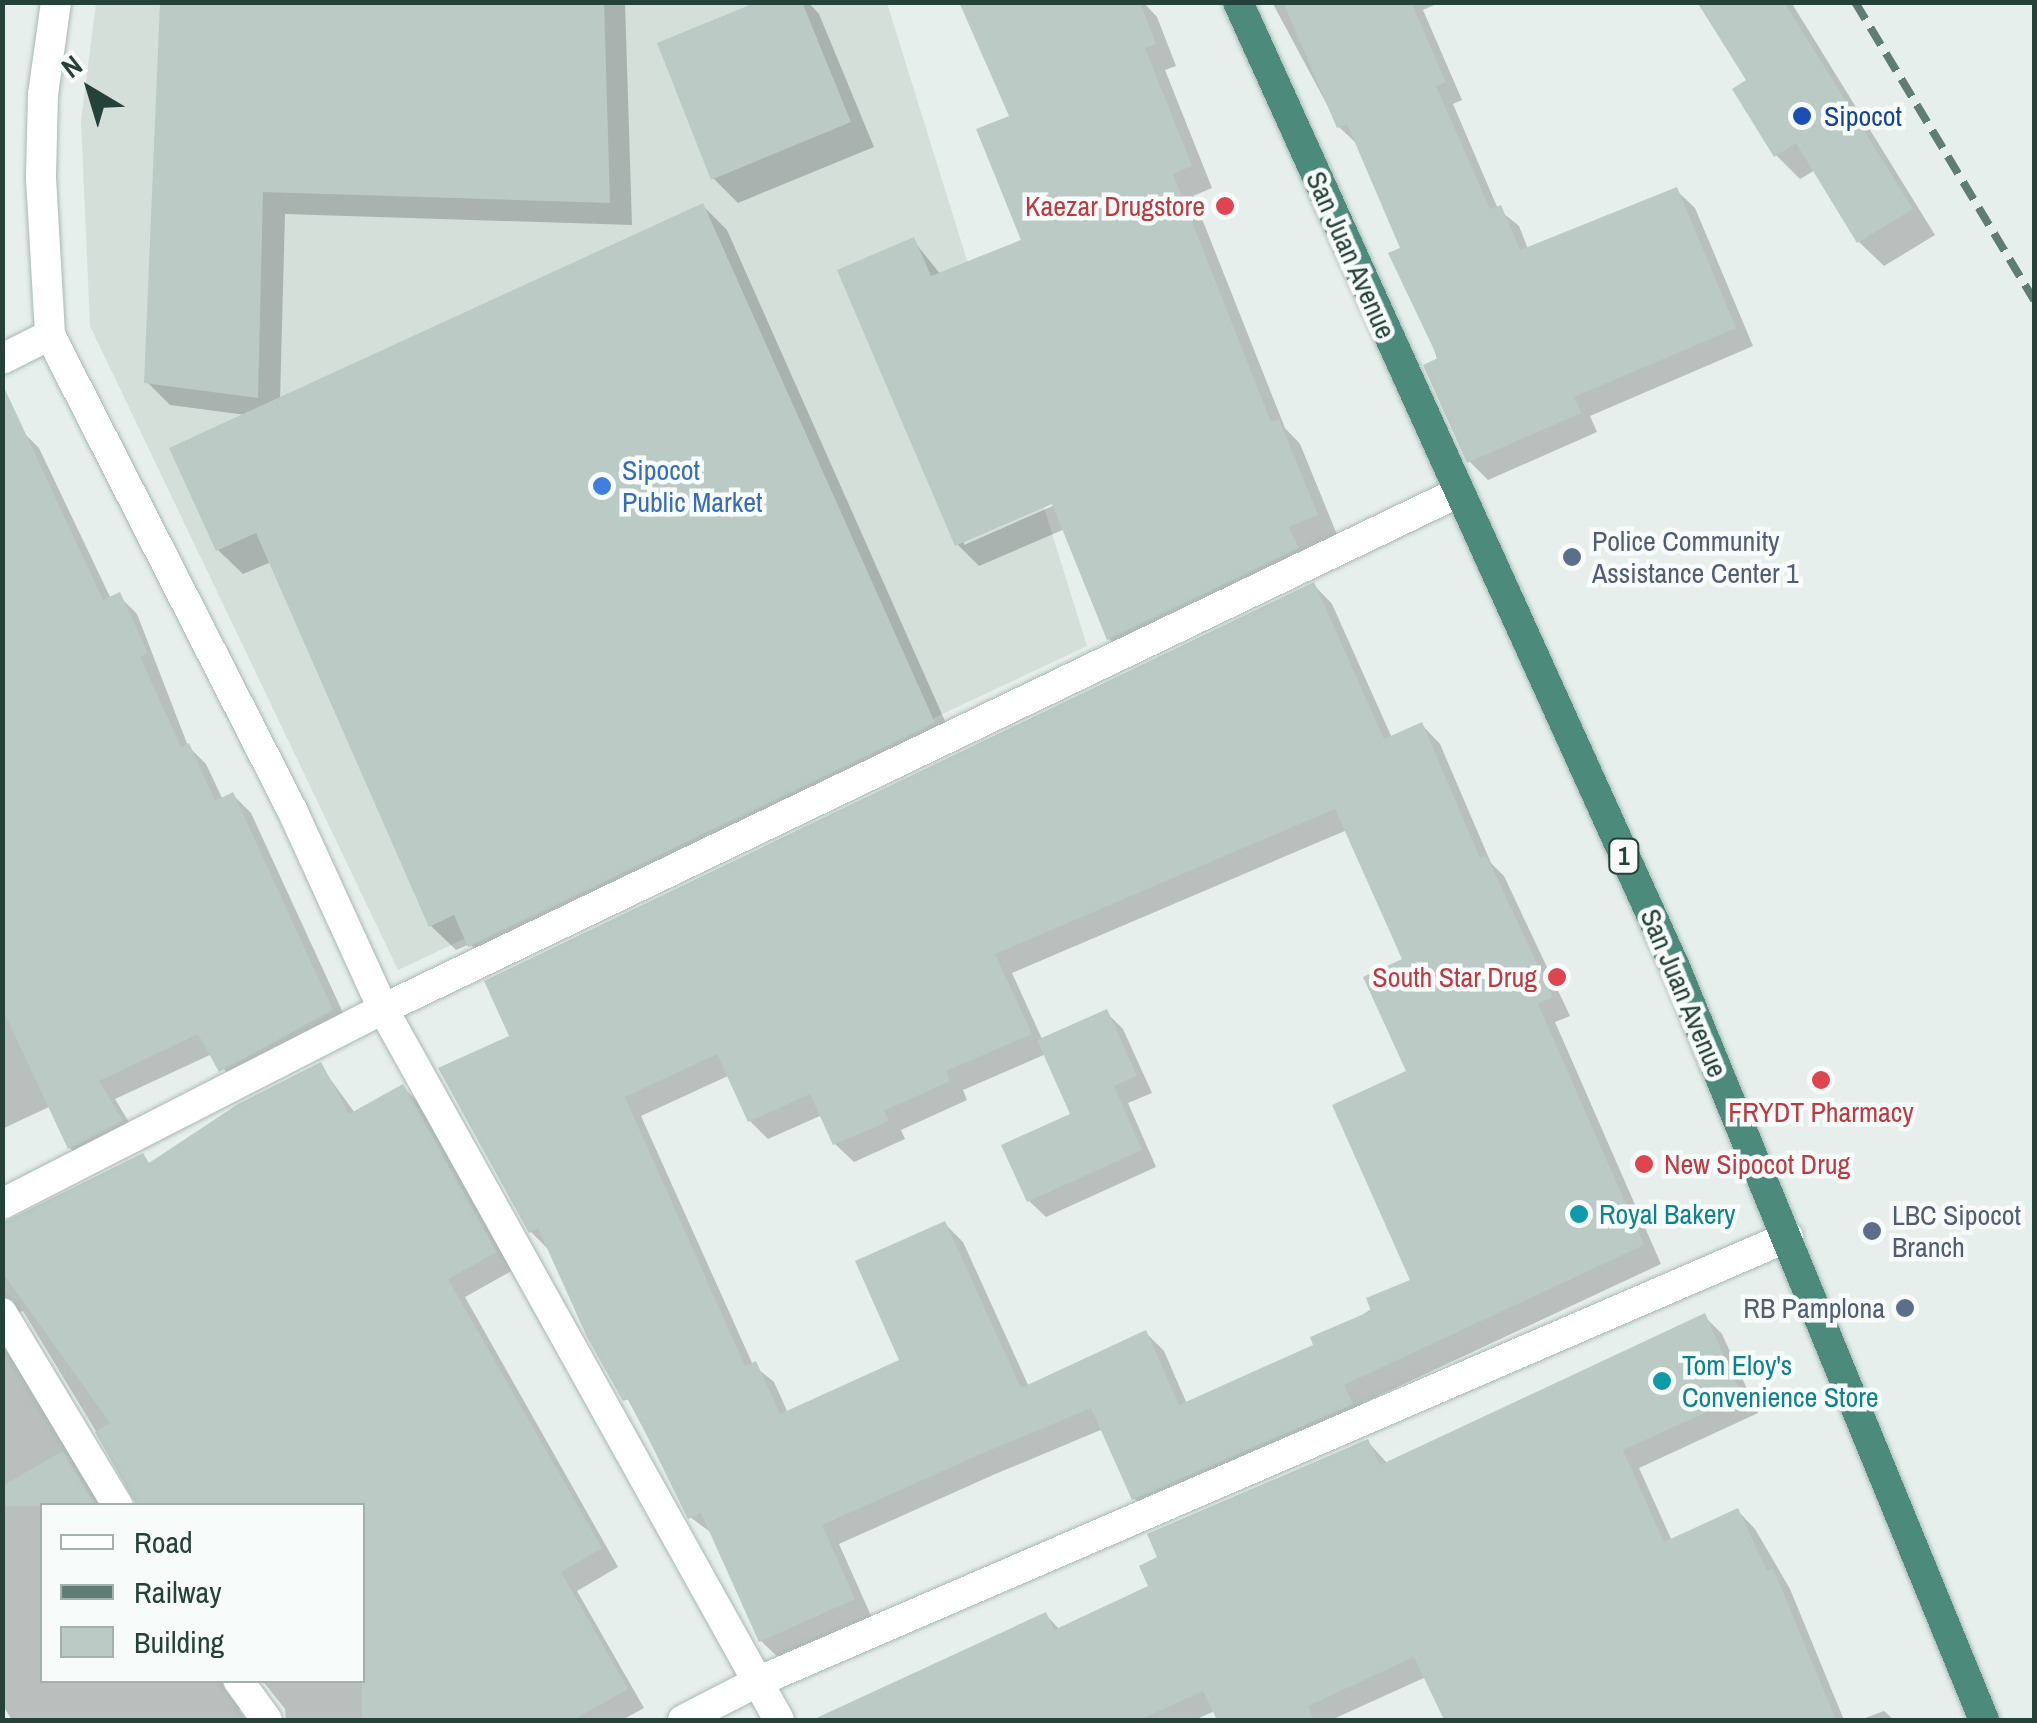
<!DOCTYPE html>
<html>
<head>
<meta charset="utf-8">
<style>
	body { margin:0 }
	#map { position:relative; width:2037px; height:1723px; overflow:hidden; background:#e6efeb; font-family:"Archivo Narrow",sans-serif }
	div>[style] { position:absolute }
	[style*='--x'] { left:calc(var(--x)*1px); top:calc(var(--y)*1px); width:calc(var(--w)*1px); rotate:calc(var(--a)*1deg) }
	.built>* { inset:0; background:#d4dfda }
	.shadow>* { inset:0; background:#0003 }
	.building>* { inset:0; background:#bbcac4 }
	.roads { filter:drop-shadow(0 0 2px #a8b8b2) drop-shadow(0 0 2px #a8b8b2) }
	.minor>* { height:30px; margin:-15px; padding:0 15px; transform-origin:15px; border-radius:15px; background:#fff }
	.trunk>* { height:30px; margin:-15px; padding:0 15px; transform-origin:15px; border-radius:15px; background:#4c8a7c }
	.rail>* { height:8px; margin-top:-4px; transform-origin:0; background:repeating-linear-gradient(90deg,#5f7d75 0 20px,transparent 0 30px) }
	.dots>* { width:28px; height:28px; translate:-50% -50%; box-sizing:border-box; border:5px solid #f7fbf9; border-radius:50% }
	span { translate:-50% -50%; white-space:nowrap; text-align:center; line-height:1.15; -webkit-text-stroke:9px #f7fbf9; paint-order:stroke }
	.shield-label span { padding:2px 8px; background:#f7fbf9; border:2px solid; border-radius:8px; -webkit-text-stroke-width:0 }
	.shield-label { font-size:25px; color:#24423a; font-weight:700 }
	.transit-label { font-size:28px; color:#164399 }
	.left { translate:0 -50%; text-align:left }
	.health-label { font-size:28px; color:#be3a42 }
	.right { translate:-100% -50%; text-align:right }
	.street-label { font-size:28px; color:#24423a }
	.shop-label { font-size:28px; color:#366cbe }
	.service-label { font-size:28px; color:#4e5e75 }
	.culture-label { font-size:28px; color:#0d838f }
	.frame { position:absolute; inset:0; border:5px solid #24423a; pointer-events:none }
	.legend { position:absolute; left:40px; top:1503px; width:325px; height:180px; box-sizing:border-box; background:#f7fbf9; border:2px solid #a3b1ad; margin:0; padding:12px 18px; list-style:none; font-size:30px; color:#24423a }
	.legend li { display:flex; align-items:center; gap:20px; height:50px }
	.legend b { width:50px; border:2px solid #a3b1ad }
	.north { position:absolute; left:40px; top:40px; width:100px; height:100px; -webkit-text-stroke:8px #f7fbf9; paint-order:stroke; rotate:322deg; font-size:28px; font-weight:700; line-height:40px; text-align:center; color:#24423a }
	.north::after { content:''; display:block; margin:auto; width:35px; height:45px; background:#24423a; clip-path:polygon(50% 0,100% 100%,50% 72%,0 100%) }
</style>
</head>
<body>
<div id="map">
	<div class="built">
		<div style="clip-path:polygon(96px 3px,887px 3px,1087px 646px,398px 970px,90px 326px,81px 121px)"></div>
	</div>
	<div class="shadow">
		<div style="clip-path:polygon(163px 2px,625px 2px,632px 225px,285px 214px,280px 400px,703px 206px,727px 230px,957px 748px,495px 970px,470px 944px,456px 950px,431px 926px,271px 562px,243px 574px,218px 550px,172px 449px,246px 415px,170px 405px,147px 382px)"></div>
		<div style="clip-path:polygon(763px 2px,808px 2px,819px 14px,874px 147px,738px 203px,713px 178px)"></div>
		<div style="clip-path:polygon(evenodd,960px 2px,1143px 2px,1157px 17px,1176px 66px,1165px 70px,1212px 188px,1193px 196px,1285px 428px,1300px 444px,1338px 537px,1131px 660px,1109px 639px,1065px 529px,979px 566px,957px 544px,913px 240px,941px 275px,1024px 241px,1013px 117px,960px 2px,1062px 496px,1064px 501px,964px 545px,964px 539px,1062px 496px)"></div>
		<div style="clip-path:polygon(1272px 2px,1441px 2px,1423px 10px,1462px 100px,1453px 104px,1498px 209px,1519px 226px,1528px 249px,1676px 190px,1695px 208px,1753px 346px,1590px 416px,1597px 432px,1488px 480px,1469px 461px,1403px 250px,1357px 144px,1339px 127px)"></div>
		<div style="clip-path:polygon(1700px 2px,1791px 2px,1935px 235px,1884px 266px,1859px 242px,1815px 170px,1800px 179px,1776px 155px,1749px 81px)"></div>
		<div style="clip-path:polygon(21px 430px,39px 448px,111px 599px,119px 596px,137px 614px,188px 746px,206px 764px,223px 800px,233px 795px,251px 813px,350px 1028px,239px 1088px,212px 1054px,115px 1099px,139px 1139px,88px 1166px,70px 1148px,51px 1106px,2px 1129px,2px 437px)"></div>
		<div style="clip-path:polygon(evenodd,1314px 585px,1332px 604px,1392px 738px,1422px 725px,1440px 744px,1491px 863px,1504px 876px,1570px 1016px,1555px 1022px,1661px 1264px,1361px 1404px,1370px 1423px,1152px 1517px,1134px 1498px,1103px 1429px,993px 1475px,839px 1544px,872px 1618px,780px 1659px,761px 1641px,713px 1534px,690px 1517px,549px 1250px,531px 1232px,512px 1037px,1314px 585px,1347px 830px,1406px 960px,1413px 1281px,1316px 1346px,1187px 1404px,1164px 1351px,1146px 1333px,1029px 1387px,963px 1242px,945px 1224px,902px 1362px,788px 1413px,774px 1382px,753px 1365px,641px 1116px,730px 1075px,750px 1121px,768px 1139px,822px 1115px,835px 1144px,854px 1162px,905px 1139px,901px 1130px,967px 1100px,963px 1090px,1046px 1054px,1074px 1115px,1029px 1201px,1046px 1217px,1156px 1167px,1128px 1103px,1152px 1093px,1123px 1029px,1106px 1012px,1043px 1041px,1012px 973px,1347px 830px)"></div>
		<div style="clip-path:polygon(320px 1065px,355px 1113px,403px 1087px,421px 1105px,513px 1270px,465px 1297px,618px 1567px,577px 1591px,644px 1708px,622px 1720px,286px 1720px,285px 1709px,262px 1680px,362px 1680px,362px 1506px,137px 1499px,23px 1311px,9px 1315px,102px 1506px,42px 1506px,42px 1680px,251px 1680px,244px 1683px,239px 1710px,247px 1720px,12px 1720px,2px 1704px,2px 1223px,143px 1156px,151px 1165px)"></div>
		<div style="clip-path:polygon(1704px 1316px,1722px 1334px,1758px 1413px,1639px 1468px,1672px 1541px,1738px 1511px,1755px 1529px,1790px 1589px,1844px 1720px,1446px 1720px,1426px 1677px,1331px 1720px,1219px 1720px,1215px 1711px,1194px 1720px,825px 1720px,1046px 1615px,1060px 1630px,1152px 1588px,1368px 1442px,1388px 1464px)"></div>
		<div style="clip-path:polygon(1884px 1711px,1894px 1720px,1860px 1720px)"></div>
	</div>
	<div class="building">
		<div style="clip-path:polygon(160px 2px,604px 2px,610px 203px,263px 192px,258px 398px,144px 383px)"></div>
		<div style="clip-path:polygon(757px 2px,802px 2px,851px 122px,711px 180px,657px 43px)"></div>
		<div style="clip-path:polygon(959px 2px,1140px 2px,1156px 44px,1145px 48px,1192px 166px,1173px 174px,1271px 422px,1279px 419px,1318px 515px,1289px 527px,1299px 548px,1107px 640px,1052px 504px,955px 546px,837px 270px,914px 237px,931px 276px,1021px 240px,976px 129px,1009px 116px)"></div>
		<div style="clip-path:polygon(1283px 2px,1411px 2px,1446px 82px,1436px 86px,1490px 209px,1501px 205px,1520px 250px,1677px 187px,1736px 328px,1574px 397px,1581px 413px,1467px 463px,1423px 365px,1438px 358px,1388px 253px,1400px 248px,1347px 124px,1337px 128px)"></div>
		<div style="clip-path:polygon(1697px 2px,1784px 2px,1913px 209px,1857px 243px,1796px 143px,1774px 157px,1732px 89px,1746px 80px)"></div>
		<div style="clip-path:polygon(703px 203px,935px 723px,468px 947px,454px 915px,429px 927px,256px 533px,216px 551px,169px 448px)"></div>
		<div style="clip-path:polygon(2px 383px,103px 600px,120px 592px,148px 653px,140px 657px,181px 747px,189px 743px,215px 801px,233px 792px,333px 1010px,219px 1072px,198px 1034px,99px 1081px,123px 1121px,68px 1149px,2px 1008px)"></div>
		<div style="clip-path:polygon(evenodd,1314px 582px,1384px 739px,1422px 722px,1480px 858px,1486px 855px,1553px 997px,1538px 1004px,1644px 1245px,1344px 1385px,1353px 1404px,1132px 1500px,1091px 1408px,974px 1457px,822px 1525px,855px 1599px,759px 1642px,701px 1513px,688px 1519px,629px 1399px,623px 1401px,587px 1337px,538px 1228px,529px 1233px,438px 1068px,509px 1036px,484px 981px,1314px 582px,1335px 809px,1402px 959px,1363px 977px,1406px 1071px,1332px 1105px,1410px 1280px,1366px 1298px,1371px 1311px,1310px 1337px,1313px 1345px,1179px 1405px,1146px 1330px,1021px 1388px,945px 1221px,855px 1261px,899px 1360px,780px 1414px,756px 1361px,745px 1366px,625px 1097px,717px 1054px,748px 1122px,810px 1094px,833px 1145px,889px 1121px,884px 1111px,950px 1081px,946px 1071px,1032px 1034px,995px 954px,1335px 809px)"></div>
		<div style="clip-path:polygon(1107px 1009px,1137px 1076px,1114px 1086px,1142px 1150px,1027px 1202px,1001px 1145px,1070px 1114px,1037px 1040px)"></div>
		<div style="clip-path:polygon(321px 1062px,349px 1114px,403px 1084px,497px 1252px,448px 1279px,602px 1548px,561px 1572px,628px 1689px,573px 1720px,362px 1720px,362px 1506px,137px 1506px,95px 1432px,110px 1423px,2px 1272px,2px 1223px,143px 1153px,149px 1163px,238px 1104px)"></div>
		<div style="clip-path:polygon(1705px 1313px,1742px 1396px,1623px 1450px,1664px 1542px,1738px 1508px,1767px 1571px,1773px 1568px,1836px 1720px,1444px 1720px,1414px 1657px,1308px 1706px,1314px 1720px,1217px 1720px,1203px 1691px,1139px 1720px,812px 1720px,1046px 1612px,1054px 1630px,1148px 1586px,1139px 1566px,1157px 1557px,1147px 1534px,1368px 1439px,1380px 1465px)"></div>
		<div style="clip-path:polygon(63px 1451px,96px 1506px,2px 1506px,2px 1486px)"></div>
	</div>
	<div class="roads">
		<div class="minor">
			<div style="--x:56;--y:2;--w:93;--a:98"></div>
			<div style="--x:43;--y:94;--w:84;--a:91.4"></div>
			<div style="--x:41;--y:178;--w:157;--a:86.7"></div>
			<div style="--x:50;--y:335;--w:533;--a:63"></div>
			<div style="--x:292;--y:810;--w:219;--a:65.4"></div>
			<div style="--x:383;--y:1009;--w:814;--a:60.88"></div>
			<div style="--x:2;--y:359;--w:54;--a:-26.6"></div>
			<div style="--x:2;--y:1204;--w:428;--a:-27.1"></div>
			<div style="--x:383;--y:1009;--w:1194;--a:-25.66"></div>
			<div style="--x:2;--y:1313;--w:225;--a:59"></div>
			<div style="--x:238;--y:1680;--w:49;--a:54.1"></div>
			<div style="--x:683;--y:1720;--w:83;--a:-27.2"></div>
			<div style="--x:757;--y:1682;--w:1123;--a:-23.35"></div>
		</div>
		<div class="trunk">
			<div style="--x:1238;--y:2;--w:1059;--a:65.64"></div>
			<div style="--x:1675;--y:967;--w:814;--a:67.69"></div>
		</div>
	</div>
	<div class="rail">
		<div style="--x:1855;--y:2;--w:348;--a:59"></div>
	</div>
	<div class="dots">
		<div style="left:1802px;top:116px;background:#1a4fb4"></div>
		<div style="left:1225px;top:206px;background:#e0444e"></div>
		<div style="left:602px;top:486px;background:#3f7fe0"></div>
		<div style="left:1572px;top:557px;background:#5c6f8a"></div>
		<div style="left:1557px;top:977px;background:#e0444e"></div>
		<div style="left:1821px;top:1080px;background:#e0444e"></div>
		<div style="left:1644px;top:1164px;background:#e0444e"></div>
		<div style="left:1579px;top:1214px;background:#0f9aa8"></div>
		<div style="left:1872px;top:1231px;background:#5c6f8a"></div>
		<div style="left:1905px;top:1308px;background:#5c6f8a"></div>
		<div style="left:1662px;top:1381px;background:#0f9aa8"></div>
	</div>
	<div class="shield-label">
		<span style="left:1624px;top:856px">1</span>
	</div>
	<div class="transit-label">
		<span class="left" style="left:1824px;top:116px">Sipocot</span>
	</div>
	<div class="health-label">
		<span class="right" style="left:1205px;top:206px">Kaezar Drugstore</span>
		<span class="right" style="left:1537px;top:977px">South Star Drug</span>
		<span style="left:1821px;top:1112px">FRYDT Pharmacy</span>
		<span class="left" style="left:1664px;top:1164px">New Sipocot Drug</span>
	</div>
	<div class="street-label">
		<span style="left:1351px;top:255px;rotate:66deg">San Juan Avenue</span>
		<span style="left:1684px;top:993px;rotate:67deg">San Juan Avenue</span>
	</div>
	<div class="shop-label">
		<span class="left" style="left:622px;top:486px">Sipocot<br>Public Market</span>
	</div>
	<div class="service-label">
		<span class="left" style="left:1592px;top:557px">Police Community<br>Assistance Center 1</span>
		<span class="left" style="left:1892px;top:1231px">LBC Sipocot<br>Branch</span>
		<span class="right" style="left:1885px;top:1308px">RB Pamplona</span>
	</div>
	<div class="culture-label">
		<span class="left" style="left:1599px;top:1214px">Royal Bakery</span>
		<span class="left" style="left:1682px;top:1381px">Tom Eloy's<br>Convenience Store</span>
	</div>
	<div class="frame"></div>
	<ul class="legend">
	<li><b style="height:12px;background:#fff"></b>Road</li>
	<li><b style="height:12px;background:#5f7d75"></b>Railway</li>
	<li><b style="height:28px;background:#bbcac4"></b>Building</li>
	</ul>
	<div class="north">N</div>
</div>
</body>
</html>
